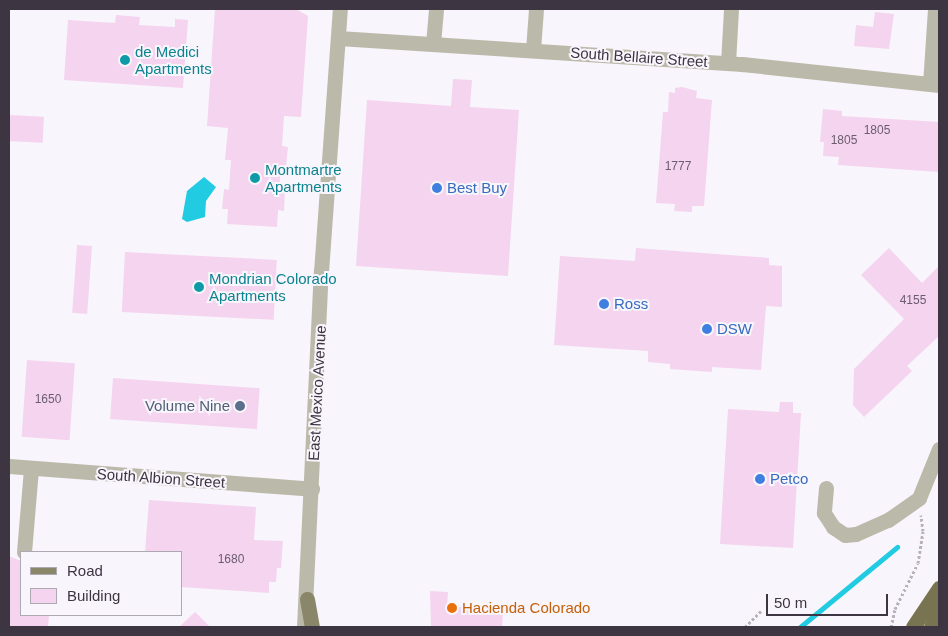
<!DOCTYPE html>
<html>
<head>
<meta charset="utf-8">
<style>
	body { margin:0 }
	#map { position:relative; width:948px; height:636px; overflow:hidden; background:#f9f5fc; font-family:Arial,sans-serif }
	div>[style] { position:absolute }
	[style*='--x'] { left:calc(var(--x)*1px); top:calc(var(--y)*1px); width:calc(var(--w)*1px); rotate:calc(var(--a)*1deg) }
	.water>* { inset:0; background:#21cbe2 }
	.stream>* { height:5px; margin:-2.5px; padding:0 2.5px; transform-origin:2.5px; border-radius:2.5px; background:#21cbe2 }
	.building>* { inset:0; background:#f4d4ef; transform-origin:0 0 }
	.path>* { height:3px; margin-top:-1.5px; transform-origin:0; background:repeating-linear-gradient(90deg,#b7b1ba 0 2.5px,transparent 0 5px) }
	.minor>* { height:15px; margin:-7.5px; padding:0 7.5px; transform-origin:7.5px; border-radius:7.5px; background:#bbbaaa }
	.major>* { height:15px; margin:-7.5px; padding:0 7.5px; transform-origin:7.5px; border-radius:7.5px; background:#8a8669 }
	.highway>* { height:15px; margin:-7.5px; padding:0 7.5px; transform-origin:7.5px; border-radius:7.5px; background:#787451 }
	.dots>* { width:14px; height:14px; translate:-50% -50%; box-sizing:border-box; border:2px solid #f9f5fc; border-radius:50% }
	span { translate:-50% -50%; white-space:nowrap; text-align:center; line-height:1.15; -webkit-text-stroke:4px #f9f5fc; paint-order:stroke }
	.number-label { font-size:12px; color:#6b5d6d }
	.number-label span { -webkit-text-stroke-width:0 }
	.culture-label { font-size:15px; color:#0d838f }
	.left { translate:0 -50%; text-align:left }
	.street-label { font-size:15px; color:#3d3542 }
	.shop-label { font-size:15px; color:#366cbe }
	.service-label { font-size:15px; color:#4e5e75 }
	.right { translate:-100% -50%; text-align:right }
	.food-label { font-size:15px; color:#c56008 }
	.frame { position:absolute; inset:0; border:10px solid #3d3542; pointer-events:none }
	.legend { position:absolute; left:20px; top:551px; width:162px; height:65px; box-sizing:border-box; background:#f9f5fc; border:1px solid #aea8b2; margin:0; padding:6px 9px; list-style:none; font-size:15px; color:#3d3542 }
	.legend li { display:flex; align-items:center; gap:10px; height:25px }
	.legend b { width:25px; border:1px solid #aea8b2 }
	.scale { position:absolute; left:766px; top:594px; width:122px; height:22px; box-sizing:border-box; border:2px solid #3d3542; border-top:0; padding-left:6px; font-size:15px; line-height:18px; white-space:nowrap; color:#3d3542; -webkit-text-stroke:4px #f9f5fc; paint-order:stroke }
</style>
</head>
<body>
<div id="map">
	<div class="water">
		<div style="clip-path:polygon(204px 177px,216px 187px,206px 201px,205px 217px,187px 222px,182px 219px,187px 191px)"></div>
	</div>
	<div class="stream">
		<div style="--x:800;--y:627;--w:126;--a:-39.5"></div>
	</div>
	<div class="building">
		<div style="clip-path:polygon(215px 9px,296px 9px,308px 16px,301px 117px,284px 116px,282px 146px,288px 147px,286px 166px,281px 166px,279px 191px,285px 191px,284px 211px,278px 210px,277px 227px,227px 224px,228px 209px,222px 209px,224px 189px,229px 190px,231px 160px,225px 160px,228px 128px,207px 126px)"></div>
		<div style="clip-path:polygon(875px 12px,894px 14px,889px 49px,854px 46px,856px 25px,873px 27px)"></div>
		<div style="clip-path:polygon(116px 15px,140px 17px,139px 25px,175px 27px,175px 19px,188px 20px,183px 88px,64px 80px,68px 20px,115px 23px)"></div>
		<div style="clip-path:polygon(453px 79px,472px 80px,470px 107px,519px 110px,508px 276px,356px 266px,367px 100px,451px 106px)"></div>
		<div style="clip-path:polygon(682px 87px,697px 91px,696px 98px,712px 100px,704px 206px,692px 206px,692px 212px,674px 211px,675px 204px,656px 203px,663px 112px,668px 112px,669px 92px,675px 93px,675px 88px)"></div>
		<div style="clip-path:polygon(823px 109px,842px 111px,842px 116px,939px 122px,939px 172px,838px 165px,839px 157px,823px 156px,824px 142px,820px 142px)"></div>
		<div style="left:9px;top:115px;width:35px;height:26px;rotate:3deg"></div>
		<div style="left:77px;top:245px;width:15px;height:68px;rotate:4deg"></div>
		<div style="clip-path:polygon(636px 248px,769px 258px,769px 265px,782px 266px,782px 307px,766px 306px,761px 370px,712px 367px,712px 372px,670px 369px,670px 364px,648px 362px,648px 351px,554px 345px,560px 256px,635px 261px)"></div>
		<div style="clip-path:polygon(889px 248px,922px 283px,939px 266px,939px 336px,907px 366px,912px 371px,864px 417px,853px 405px,854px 369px,904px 319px,861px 275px)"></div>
		<div style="left:125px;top:252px;width:152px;height:60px;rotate:3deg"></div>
		<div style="left:27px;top:360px;width:48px;height:77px;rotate:4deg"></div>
		<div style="left:113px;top:378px;width:147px;height:41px;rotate:4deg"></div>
		<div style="clip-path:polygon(780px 402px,793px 402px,793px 413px,801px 413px,793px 548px,720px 544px,728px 409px,779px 412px)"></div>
		<div style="clip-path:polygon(149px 500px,256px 507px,254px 540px,283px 541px,281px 568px,277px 568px,276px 582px,269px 582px,269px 593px,181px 587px,181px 552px,145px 552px)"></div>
		<div style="clip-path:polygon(9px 556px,21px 561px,21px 615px,49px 615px,48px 627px,9px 627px)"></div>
		<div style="clip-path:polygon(430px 591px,448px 592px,447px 606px,503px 610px,502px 627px,431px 627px)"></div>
		<div style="clip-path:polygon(195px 612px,210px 627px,179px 627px)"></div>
	</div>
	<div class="path">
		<div style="--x:745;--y:627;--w:23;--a:-45"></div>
		<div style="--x:891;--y:627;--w:18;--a:-77"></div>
		<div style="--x:895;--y:609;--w:51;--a:-63.4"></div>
		<div style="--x:918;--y:563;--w:32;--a:-81"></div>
		<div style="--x:923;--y:531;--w:16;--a:-97"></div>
	</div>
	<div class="minor">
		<div style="--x:338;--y:38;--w:405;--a:3.7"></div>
		<div style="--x:742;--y:64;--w:198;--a:6.1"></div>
		<div style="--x:433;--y:44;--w:35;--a:-85"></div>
		<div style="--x:533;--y:50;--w:41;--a:-85.8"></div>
		<div style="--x:728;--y:63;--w:54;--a:-86.8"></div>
		<div style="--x:930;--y:84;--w:75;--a:-86.2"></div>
		<div style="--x:9;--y:466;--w:304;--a:4.3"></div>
		<div style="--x:826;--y:488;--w:25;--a:95"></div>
		<div style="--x:824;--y:513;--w:17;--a:57"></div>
		<div style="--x:833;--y:527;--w:14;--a:34"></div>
		<div style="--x:845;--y:535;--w:11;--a:-5"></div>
		<div style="--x:856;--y:534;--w:35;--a:-24"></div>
		<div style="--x:888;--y:520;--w:38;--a:-35"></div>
		<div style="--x:919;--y:498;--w:53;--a:-67.8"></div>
		<div style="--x:24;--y:552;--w:84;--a:-85.2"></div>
		<div style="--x:304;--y:627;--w:355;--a:-87.3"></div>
		<div style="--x:321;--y:272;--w:264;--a:-85.9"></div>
	</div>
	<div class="major">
		<div style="--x:307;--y:599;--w:28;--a:80"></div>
	</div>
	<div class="highway">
		<div style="--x:913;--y:627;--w:47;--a:-56.3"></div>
		<div style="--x:931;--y:627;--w:18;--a:-63"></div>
	</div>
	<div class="dots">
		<div style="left:125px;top:60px;background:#0f9aa8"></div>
		<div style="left:255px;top:178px;background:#0f9aa8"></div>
		<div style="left:437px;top:188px;background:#3f7fe0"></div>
		<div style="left:199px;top:287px;background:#0f9aa8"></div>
		<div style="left:604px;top:304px;background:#3f7fe0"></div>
		<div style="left:707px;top:329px;background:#3f7fe0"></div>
		<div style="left:240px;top:406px;background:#5c6f8a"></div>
		<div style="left:760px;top:479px;background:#3f7fe0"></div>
		<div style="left:452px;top:608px;background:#e8710a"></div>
	</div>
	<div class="number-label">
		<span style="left:877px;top:131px">1805</span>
		<span style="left:844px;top:141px">1805</span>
		<span style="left:678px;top:167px">1777</span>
		<span style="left:913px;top:301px">4155</span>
		<span style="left:48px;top:400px">1650</span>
		<span style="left:231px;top:560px">1680</span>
	</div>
	<div class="culture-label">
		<span class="left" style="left:135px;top:60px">de Medici<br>Apartments</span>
		<span class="left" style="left:265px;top:178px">Montmartre<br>Apartments</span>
		<span class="left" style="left:209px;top:287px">Mondrian Colorado<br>Apartments</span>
	</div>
	<div class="street-label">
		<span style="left:639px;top:57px;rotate:4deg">South Bellaire Street</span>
		<span style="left:317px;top:393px;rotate:-87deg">East Mexico Avenue</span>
		<span style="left:161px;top:478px;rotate:4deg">South Albion Street</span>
	</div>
	<div class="shop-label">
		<span class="left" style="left:447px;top:188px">Best Buy</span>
		<span class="left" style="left:614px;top:304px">Ross</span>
		<span class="left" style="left:717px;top:329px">DSW</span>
		<span class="left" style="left:770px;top:479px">Petco</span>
	</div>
	<div class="service-label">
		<span class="right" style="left:230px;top:406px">Volume Nine</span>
	</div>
	<div class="food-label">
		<span class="left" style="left:462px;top:608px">Hacienda Colorado</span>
	</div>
	<div class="frame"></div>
	<ul class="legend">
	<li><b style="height:6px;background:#8a8669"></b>Road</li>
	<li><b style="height:14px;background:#f4d4ef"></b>Building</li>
	</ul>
	<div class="scale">50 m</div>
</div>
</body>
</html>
